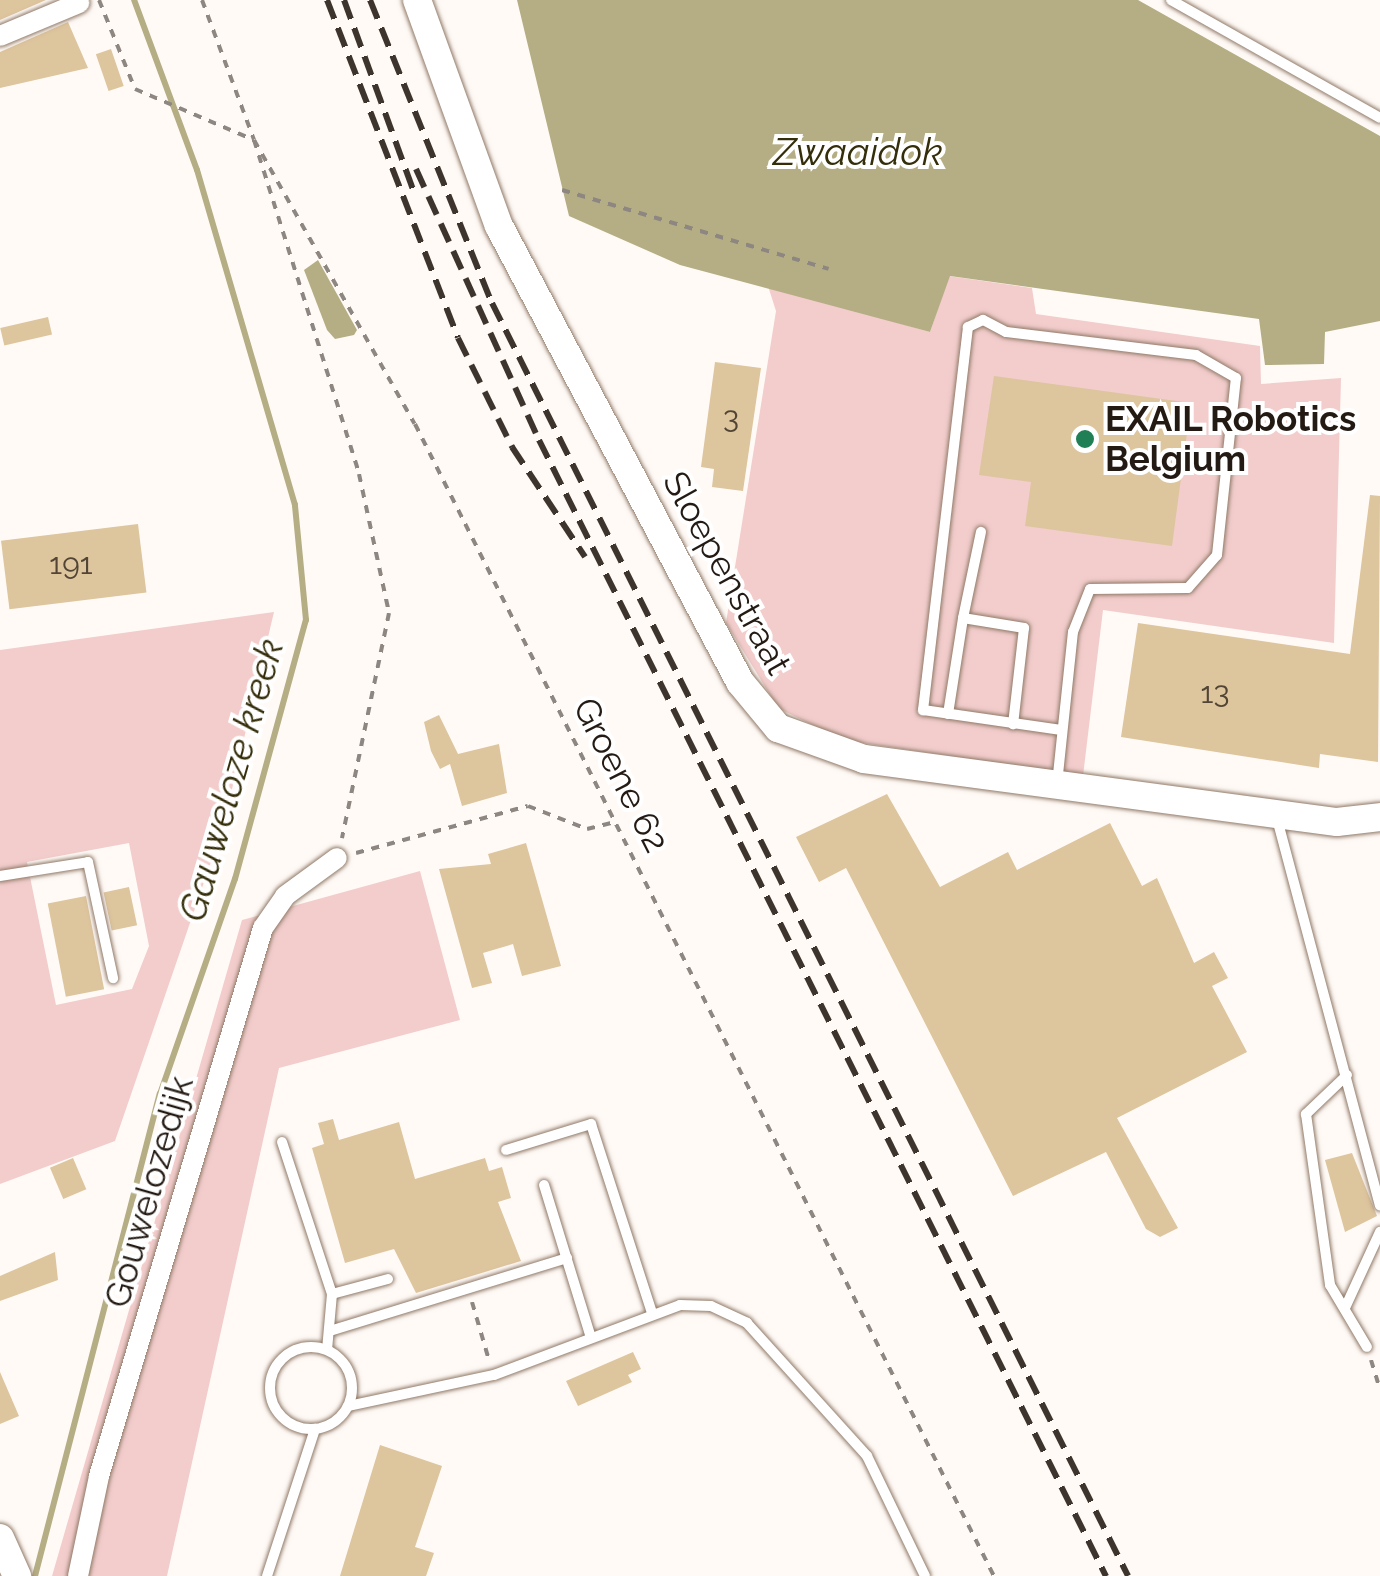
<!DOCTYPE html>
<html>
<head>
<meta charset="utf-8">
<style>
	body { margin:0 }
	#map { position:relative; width:1380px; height:1576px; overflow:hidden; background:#fffaf6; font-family:Raleway,sans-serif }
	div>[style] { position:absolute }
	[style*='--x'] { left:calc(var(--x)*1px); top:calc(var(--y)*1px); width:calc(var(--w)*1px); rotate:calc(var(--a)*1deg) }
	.green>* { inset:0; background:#f2cdcc }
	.water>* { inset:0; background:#b5ae84 }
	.stream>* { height:6px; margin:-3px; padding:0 3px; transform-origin:3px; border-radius:3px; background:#b5ae84 }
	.building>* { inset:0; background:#ddc59e; transform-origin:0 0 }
	.path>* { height:4px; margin-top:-2px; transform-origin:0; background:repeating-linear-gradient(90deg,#8d8681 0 8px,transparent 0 16px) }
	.roads { filter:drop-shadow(0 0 2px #907967) drop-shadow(0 0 2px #907967) }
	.lane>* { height:10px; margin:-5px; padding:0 5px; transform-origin:5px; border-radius:5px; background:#fff }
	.lane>.ring { margin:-5px; padding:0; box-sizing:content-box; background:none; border:10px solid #fff; border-radius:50% }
	.street>* { height:20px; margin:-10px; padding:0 10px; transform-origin:10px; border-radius:10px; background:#fff }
	.secondary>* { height:28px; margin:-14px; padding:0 14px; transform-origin:14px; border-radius:14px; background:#fff }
	.rail>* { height:6px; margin-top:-3px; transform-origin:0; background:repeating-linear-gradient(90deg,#3d342d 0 20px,transparent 0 30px) }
	.dots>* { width:28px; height:28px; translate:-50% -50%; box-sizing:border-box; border:5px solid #fff; border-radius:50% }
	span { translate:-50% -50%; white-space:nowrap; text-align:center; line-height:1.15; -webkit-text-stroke:8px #fff; paint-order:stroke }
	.number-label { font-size:30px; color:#524536 }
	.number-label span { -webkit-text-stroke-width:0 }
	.poi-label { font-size:35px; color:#231a13; font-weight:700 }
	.left { translate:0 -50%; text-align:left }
	.street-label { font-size:35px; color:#231a13 }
	.water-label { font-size:38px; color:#342e0a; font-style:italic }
</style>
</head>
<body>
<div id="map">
	<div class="green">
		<div style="clip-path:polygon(949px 276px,1032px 288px,1036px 314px,1260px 346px,1261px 384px,1341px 378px,1334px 643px,1103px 610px,1083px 776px,843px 740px,778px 708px,726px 623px,776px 311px,768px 286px,930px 332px)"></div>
		<div style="clip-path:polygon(evenodd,274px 612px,223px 827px,115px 1141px,0 1184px,0 650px,274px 612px,129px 843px,149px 946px,132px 989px,56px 1005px,27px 862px,129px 843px)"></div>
		<div style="clip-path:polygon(420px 871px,460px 1020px,279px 1068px,167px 1576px,52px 1576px,242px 920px)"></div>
	</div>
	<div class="water">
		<div style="clip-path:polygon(517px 0,1138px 0,1380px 136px,1380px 321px,1325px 332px,1324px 364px,1265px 365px,1259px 319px,950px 276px,930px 332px,680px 265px,569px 216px)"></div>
		<div style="clip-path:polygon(318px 260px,357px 330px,354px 335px,335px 339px,327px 330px,304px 270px)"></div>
	</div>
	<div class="stream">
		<div style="--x:35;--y:1576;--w:498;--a:-75.5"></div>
		<div style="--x:160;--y:1094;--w:228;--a:-70.8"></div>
		<div style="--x:235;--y:879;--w:269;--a:-74.7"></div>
		<div style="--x:306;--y:620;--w:116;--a:-95.5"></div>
		<div style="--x:295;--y:505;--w:349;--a:-106.3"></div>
		<div style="--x:197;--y:170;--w:181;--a:-110.3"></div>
	</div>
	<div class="building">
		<div style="clip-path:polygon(0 0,46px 0,0 20px)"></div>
		<div style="clip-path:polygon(68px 22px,88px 68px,0 88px,0 52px)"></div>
		<div style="left:111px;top:49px;width:39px;height:16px;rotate:71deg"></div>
		<div style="left:48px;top:317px;width:18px;height:49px;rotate:77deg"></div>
		<div style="clip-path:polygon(715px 362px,761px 368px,743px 491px,712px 487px,714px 469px,701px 467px)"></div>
		<div style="clip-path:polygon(994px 376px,1191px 403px,1172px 546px,1025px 526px,1031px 482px,979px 475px)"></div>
		<div style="clip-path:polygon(1370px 495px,1380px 496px,1378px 762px,1320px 754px,1319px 768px,1121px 737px,1138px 623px,1350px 654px)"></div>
		<div style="left:138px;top:524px;width:69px;height:138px;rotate:83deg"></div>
		<div style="clip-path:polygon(439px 715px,458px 754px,499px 744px,507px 793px,462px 806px,450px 764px,440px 769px,431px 751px,424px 722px)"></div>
		<div style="clip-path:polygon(887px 794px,940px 887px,1008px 852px,1017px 870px,1110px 823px,1142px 886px,1157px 878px,1194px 963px,1214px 952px,1228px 978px,1212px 986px,1247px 1052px,1117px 1118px,1178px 1228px,1160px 1237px,1146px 1229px,1106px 1152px,1013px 1196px,846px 868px,819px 882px,796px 837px)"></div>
		<div style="clip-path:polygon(526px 843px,561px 966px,522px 976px,513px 944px,483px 953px,492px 983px,472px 988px,439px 869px,491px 864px,488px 854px)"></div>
		<div style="left:129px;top:887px;width:39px;height:26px;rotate:78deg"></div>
		<div style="left:86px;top:896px;width:95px;height:39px;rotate:79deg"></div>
		<div style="clip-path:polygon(333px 1119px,339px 1140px,399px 1122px,415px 1179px,485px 1158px,489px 1171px,502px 1167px,511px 1198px,498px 1202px,521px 1261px,416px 1293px,394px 1249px,345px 1263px,312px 1148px,324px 1144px,318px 1123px)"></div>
		<div style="clip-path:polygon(1352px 1153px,1377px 1216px,1345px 1232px,1325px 1160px)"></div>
		<div style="left:73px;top:1158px;width:34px;height:25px;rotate:67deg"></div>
		<div style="clip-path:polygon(55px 1252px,58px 1280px,0 1301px,0 1276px)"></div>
		<div style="clip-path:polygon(633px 1352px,641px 1369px,628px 1375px,632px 1382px,578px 1406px,566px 1381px)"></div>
		<div style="clip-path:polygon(0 1372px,19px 1416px,0 1424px)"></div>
		<div style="clip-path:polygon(380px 1445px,442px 1466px,415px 1547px,434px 1553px,426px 1576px,340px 1576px)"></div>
	</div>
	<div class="path">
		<div style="--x:99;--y:0;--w:96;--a:68"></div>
		<div style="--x:135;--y:89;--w:129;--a:23.2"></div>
		<div style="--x:254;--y:140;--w:350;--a:72.5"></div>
		<div style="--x:359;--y:474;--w:142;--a:77.8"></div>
		<div style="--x:389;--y:613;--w:230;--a:101.8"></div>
		<div style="--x:202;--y:0;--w:149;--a:69.6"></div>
		<div style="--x:254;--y:140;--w:326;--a:60.5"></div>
		<div style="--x:415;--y:424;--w:1289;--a:63.32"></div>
		<div style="--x:562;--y:190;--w:278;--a:16.5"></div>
		<div style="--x:356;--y:853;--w:178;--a:-15.3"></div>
		<div style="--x:528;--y:806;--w:63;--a:21.3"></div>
		<div style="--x:587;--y:829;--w:29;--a:-14"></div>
		<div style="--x:472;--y:1302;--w:60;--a:73.7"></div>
		<div style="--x:1371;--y:1360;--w:30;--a:73"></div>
	</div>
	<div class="roads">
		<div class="lane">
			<div style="--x:1171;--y:0;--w:240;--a:29.4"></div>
			<div style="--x:963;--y:618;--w:88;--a:-78.2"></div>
			<div style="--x:948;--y:714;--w:97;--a:-81.1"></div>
			<div style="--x:963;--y:618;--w:62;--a:9.3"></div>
			<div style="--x:1024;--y:628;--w:97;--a:96.5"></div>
			<div style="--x:1057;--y:784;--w:153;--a:-84"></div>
			<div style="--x:1073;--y:632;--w:46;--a:-68.4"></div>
			<div style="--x:1090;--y:589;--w:98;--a:-0.6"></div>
			<div style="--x:1188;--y:588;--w:44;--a:-48.7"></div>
			<div style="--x:1217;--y:555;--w:178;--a:-83.9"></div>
			<div style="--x:1236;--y:378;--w:46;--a:-150.1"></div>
			<div style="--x:1196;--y:355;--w:191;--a:-173.1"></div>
			<div style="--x:1006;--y:332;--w:26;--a:-152"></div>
			<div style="--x:983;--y:320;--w:17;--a:155"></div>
			<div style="--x:968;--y:327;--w:386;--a:96.7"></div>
			<div style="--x:923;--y:710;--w:140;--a:8.2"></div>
			<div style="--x:1276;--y:815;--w:404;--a:75.1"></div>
			<div style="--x:0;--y:876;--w:89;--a:-9"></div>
			<div style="--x:88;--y:862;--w:119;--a:77.8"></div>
			<div style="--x:1347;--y:1075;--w:57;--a:136.4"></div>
			<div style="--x:1306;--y:1114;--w:173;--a:82"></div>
			<div style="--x:1330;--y:1285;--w:72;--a:59.2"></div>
			<div style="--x:282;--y:1142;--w:160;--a:71.8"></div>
			<div style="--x:332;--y:1294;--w:56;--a:95.1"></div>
			<div style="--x:506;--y:1150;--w:89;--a:-17"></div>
			<div style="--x:591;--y:1124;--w:199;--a:72.1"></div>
			<div style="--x:544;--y:1185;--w:160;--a:72.9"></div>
			<div style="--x:332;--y:1294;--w:58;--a:-15"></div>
			<div style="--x:1345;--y:1308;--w:84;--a:-65.3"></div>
			<div style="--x:333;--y:1330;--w:245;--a:-17.1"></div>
			<div class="ring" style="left:270px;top:1347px;width:72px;height:72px"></div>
			<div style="--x:348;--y:1406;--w:149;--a:-12"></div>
			<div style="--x:494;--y:1375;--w:199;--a:-20.6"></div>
			<div style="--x:680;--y:1305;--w:31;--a:2"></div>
			<div style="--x:711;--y:1306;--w:40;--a:25"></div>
			<div style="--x:747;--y:1323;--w:179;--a:47.9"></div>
			<div style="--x:867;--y:1456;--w:133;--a:64.2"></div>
			<div style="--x:267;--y:1576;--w:155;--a:-71.9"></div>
		</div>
		<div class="street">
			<div style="--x:0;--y:36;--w:86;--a:-22.7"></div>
			<div style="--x:78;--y:1576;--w:102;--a:-78.1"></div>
			<div style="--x:99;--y:1476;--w:572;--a:-73.34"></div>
			<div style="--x:263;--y:928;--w:39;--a:-55"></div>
			<div style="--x:285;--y:896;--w:64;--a:-36.2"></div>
		</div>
		<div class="secondary">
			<div style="--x:417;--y:0;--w:240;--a:70.1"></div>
			<div style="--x:499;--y:226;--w:516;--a:62.14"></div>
			<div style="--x:740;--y:682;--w:60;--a:50.4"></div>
			<div style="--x:778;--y:728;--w:91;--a:19.8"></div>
			<div style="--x:864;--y:759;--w:477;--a:7.6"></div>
			<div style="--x:1337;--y:822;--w:43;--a:-6.6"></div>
			<div style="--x:0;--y:1538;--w:42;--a:65.9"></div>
		</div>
	</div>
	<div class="rail">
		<div style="--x:327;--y:0;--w:362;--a:68.8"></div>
		<div style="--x:458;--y:338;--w:122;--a:63.6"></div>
		<div style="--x:512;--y:447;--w:132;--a:56.4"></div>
		<div style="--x:344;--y:0;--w:202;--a:70"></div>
		<div style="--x:370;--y:0;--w:327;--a:68.1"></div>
		<div style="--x:492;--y:303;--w:1423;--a:63.45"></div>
		<div style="--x:416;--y:169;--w:298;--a:65.6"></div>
		<div style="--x:539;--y:440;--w:1270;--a:63.48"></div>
	</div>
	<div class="dots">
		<div style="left:1085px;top:439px;background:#217f56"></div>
	</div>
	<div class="number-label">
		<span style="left:731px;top:418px">3</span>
		<span style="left:71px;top:564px">191</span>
		<span style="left:1215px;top:693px">13</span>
	</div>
	<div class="poi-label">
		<span class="left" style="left:1105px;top:439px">EXAIL Robotics<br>Belgium</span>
	</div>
	<div class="street-label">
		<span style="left:727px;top:573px;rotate:61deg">Sloepenstraat</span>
		<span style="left:621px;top:775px;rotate:63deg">Groene 62</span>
		<span style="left:149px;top:1192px;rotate:-74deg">Gouwelozedijk</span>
	</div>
	<div class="water-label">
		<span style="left:858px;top:152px">Zwaaidok</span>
		<span style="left:231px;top:780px;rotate:-74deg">Gauweloze kreek</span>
	</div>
</div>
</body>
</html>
